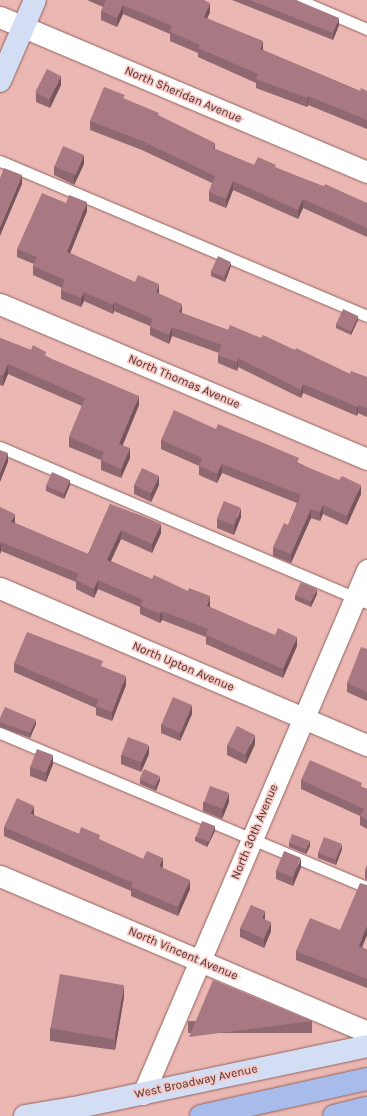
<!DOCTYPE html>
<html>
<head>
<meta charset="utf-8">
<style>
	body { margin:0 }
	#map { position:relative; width:367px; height:1116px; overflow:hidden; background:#ebb7b2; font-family:Karla,sans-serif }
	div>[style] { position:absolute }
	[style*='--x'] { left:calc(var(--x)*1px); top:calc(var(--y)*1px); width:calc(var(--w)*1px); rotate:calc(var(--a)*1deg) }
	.roads { filter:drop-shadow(0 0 1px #91635f) drop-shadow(0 0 1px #91635f) }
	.lane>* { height:11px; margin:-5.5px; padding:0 5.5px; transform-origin:5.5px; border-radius:5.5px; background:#fff }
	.street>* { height:21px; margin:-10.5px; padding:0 10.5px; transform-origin:10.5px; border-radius:10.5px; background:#fff }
	.secondary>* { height:22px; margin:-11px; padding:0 11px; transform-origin:11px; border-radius:11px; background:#d3def5 }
	.primary>* { height:22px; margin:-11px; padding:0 11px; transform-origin:11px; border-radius:11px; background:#a7bceb }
	.wall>* { inset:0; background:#906871; transform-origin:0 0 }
	.shaded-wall>* { inset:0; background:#76555c }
	.building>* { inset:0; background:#a87983; transform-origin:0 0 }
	span { translate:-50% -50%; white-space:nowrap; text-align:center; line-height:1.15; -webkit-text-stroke:3px #f8c4bf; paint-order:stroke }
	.street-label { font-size:12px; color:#4c3735 }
</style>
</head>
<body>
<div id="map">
	<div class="roads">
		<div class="lane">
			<div style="--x:299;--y:0;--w:74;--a:23.1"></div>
			<div style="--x:0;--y:161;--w:398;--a:22.9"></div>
			<div style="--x:0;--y:447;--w:399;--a:23"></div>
			<div style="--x:0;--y:733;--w:398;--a:22.8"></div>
		</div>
		<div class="street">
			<div style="--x:0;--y:17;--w:398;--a:22.9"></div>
			<div style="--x:0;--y:304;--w:398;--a:22.9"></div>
			<div style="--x:0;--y:588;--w:399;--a:23.2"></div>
			<div style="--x:0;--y:876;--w:399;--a:23"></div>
			<div style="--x:143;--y:1094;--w:570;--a:-66.85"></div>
		</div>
		<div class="secondary">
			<div style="--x:0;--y:81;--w:88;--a:-66.6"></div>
			<div style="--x:25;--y:1116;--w:50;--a:-9.3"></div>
			<div style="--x:74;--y:1108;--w:299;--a:-11.9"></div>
		</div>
		<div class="primary">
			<div style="--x:201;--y:1116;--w:170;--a:-12.6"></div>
			<div style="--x:334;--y:1116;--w:34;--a:-14"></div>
		</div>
	</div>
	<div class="wall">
		<div style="clip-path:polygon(87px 0,204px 0,210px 12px,207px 18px,263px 50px,360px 91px,367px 91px,367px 129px,308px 105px,307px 107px,256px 88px,256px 83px,198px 57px,198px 53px,170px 41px,170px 34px,123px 14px,117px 27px,101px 20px,101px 11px,103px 7px)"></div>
		<div style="clip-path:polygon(232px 0,296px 0,339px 25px,333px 40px)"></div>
		<div style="clip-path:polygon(61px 85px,50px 108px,36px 102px,36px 93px)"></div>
		<div style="clip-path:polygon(125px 99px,159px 116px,215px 149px,254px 165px,276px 168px,367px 203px,367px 237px,303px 208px,298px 219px,233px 190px,226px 208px,209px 201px,209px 192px,212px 183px,142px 150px,90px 130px,90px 121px)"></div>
		<div style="clip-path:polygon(84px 164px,74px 185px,54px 175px,54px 166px)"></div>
		<div style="clip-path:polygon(66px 203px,87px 211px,70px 253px,159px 293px,159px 294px,182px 313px,228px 330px,261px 338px,295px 350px,350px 374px,367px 377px,367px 417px,358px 413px,357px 416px,303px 393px,301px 398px,238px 367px,237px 371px,218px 363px,218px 355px,219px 353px,172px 336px,169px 344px,150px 335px,150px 326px,114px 311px,113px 314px,84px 301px,81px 307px,61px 299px,61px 290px,62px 288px,33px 275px,33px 266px,34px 264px,17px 257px,17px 249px)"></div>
		<div style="clip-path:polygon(231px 266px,225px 282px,211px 276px,211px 271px)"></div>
		<div style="clip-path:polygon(358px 320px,351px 335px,336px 328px,336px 324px)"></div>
		<div style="clip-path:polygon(0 338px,46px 356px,139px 405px,123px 445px,130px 458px,121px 478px,101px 470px,101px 460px,69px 447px,69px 437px,82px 406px,8px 374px,3px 386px,0 385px)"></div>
		<div style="clip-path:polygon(216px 429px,299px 463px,361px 494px,347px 525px,323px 514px,320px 521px,311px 518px,291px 563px,273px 556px,273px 547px,288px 525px,297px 503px,222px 473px,217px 483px,199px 475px,199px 466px,161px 449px,161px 440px)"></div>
		<div style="clip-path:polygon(70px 485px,64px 499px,46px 491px,46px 486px)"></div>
		<div style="clip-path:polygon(134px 485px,159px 485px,151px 502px,134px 494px)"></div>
		<div style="clip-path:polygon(110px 504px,161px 533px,152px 553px,121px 539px,111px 561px,210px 605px,210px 607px,297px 646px,283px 678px,206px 644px,206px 637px,162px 620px,160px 623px,140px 614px,140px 607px,98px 589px,94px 598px,76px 589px,76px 582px,1px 551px,0 554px,0 507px,15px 523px,88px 554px)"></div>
		<div style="clip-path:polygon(241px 517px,234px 535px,217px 528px,217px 519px)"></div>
		<div style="clip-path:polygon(317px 594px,311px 607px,295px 600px,295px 595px)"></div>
		<div style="clip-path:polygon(367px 649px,367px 701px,347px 692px,347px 683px)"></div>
		<div style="clip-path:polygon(14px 663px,103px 667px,126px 685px,112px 721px,96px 715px,96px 708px,14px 672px)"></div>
		<div style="clip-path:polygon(192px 714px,180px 741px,161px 733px,161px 724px)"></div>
		<div style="clip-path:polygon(0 718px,36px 724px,30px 738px,0 727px)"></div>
		<div style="clip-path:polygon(255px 744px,246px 764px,227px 755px,227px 746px)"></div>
		<div style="clip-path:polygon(149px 754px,141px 772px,121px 764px,121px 755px)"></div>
		<div style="clip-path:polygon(53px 764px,46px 782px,30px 776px,30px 767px)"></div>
		<div style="clip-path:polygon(140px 779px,160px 780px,156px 791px,140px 784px)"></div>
		<div style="clip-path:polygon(301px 780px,362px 787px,367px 789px,367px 829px,360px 825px,360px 816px,301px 789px)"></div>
		<div style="clip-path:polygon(203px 802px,229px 802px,222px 819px,203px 811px)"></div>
		<div style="clip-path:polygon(34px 815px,79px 834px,100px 840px,143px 859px,163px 867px,163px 868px,190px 889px,178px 916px,131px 896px,131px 891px,4px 836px,4px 827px)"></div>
		<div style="clip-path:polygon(215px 831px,207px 847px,195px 841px,195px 837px)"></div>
		<div style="clip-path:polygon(289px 842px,310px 846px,306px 854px,289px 847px)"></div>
		<div style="clip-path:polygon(342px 849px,336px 865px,318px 858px,318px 853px)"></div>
		<div style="clip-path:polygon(367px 865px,367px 880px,365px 879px,365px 870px)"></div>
		<div style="clip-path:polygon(301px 867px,293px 886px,276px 879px,276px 870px)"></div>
		<div style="clip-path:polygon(367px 885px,367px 935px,362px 947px,367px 950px,367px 988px,296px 960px,296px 951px,340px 930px)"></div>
		<div style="clip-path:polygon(240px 928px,271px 931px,264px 948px,240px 937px)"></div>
		<div style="clip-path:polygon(124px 997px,115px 1050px,50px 1041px,50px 1028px)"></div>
		<div style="left:312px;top:1021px;width:12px;height:124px;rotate:90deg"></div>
	</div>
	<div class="shaded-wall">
		<div style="clip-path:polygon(210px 3px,210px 12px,204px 26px,204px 17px)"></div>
		<div style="clip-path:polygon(123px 5px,123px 14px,117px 27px,117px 18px)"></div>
		<div style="clip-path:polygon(339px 18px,339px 25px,333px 40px,333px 33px)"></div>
		<div style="clip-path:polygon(263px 41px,263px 50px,260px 58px,260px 49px)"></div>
		<div style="clip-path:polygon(61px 76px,61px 85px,50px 108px,50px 99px)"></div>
		<div style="clip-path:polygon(308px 96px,308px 105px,307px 107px,307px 98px)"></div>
		<div style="clip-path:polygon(215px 143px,215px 152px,213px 148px)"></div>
		<div style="clip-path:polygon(84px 155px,84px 164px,74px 185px,74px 176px)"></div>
		<div style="clip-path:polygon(22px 175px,22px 184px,0 236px,0 227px)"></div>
		<div style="clip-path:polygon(233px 181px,233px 190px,226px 208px,226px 199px)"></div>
		<div style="clip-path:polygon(303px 199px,303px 208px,298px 219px,298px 210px)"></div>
		<div style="clip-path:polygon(87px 202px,87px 211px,67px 261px,67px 252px)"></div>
		<div style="clip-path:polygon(231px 262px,231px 266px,225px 282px,225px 277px)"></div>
		<div style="clip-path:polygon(159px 284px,159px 293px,156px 301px,156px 292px)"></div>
		<div style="clip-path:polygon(84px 292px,84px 301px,81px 307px,81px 298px)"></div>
		<div style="clip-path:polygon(114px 302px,114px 311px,113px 314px,113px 305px)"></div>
		<div style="clip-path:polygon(182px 304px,182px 313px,179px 321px,179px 312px)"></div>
		<div style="clip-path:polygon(358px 316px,358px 320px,351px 335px,351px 330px)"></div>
		<div style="clip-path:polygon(172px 327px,172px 336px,169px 344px,169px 335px)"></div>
		<div style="clip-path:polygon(238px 358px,238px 367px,237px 371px,237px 362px)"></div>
		<div style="clip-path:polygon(8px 364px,8px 374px,3px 386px,3px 376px)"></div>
		<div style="clip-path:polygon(303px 384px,303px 393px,301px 398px,301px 390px)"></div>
		<div style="clip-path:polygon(139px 396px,139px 405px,119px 453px,119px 444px)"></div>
		<div style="clip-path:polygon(358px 405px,358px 413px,357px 416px,357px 407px)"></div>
		<div style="clip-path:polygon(130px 448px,130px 458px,121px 478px,121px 469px)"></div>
		<div style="clip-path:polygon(8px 453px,8px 462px,0 482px,0 473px)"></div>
		<div style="clip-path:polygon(222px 464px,222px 473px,217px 483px,217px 474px)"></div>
		<div style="clip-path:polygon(159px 476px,159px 485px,151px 502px,151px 493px)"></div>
		<div style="clip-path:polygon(70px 480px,70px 485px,64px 499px,64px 494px)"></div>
		<div style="clip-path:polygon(361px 485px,361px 494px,347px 525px,347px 516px)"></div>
		<div style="clip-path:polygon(323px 505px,323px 514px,320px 521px,320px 512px)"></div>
		<div style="clip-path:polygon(241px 508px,241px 517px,234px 535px,234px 526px)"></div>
		<div style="clip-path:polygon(311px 509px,311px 518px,291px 563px,291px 554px)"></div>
		<div style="clip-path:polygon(15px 514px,15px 523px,11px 522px)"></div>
		<div style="clip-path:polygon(161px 524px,161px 533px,152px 553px,152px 544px)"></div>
		<div style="clip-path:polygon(121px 530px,121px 539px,107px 569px,107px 560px)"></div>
		<div style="clip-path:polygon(1px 542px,1px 551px,0 554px,0 545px)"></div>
		<div style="clip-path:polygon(98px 580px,98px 589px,94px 598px,94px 589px)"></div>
		<div style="clip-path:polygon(317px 589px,317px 594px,311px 607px,311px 602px)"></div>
		<div style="clip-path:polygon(210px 596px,210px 605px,207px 615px,207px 606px)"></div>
		<div style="clip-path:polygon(162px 611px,162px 620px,160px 623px,160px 614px)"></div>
		<div style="clip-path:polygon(297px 637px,297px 646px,283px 678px,283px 669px)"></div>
		<div style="clip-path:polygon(126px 676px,126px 685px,112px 721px,112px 712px)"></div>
		<div style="clip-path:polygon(192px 705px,192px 714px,180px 741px,180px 732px)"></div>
		<div style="clip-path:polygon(36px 720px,36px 724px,30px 738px,30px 733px)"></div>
		<div style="clip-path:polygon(255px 735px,255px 744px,246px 764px,246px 755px)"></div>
		<div style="clip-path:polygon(149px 745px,149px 754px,141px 772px,141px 763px)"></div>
		<div style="clip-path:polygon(53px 755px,53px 764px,46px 782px,46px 773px)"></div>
		<div style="clip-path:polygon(160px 776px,160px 780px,156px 791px,156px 786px)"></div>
		<div style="clip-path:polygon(229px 793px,229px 802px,222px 819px,222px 810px)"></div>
		<div style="clip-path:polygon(34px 806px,34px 815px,30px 814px)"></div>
		<div style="clip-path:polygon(215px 826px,215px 831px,207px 847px,207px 843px)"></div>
		<div style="clip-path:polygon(310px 841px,310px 846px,306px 854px,306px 849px)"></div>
		<div style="clip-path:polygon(342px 844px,342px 849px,336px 865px,336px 860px)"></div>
		<div style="clip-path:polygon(163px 858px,163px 867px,159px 875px,159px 866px)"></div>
		<div style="clip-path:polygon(301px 858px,301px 867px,293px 886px,293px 877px)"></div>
		<div style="clip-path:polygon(190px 880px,190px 889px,178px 916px,178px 907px)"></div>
		<div style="clip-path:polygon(265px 911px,265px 920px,262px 918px)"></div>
		<div style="clip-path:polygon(271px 922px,271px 931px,264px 948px,264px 939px)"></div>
		<div style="clip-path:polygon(367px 926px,367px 935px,359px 955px,359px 946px)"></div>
		<div style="clip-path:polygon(124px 985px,124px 997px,115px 1050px,115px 1038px)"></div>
	</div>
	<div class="building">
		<div style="clip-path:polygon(106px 0,204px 0,210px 3px,204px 17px,263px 41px,260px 49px,360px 91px,361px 88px,367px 91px,367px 120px,308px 96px,307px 98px,256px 79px,258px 74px,198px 48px,200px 45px,170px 32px,172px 26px,123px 5px,117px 18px,101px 11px)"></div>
		<div style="clip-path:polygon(250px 0,296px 0,339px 18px,333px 33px)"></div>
		<div style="left:47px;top:69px;width:16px;height:26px;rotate:27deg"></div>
		<div style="clip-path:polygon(104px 87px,125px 95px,123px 98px,159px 113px,158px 115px,215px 143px,213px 148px,254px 165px,258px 157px,276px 165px,275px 167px,324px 187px,325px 184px,367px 203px,367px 228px,303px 199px,298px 210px,233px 181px,226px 199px,209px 192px,215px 176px,142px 141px,90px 121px)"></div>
		<div style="left:63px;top:146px;width:23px;height:22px;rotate:23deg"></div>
		<div style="clip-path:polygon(4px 168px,22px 175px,0 227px,0 178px)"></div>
		<div style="clip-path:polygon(42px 193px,66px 203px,69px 195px,87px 202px,67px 252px,135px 282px,138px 275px,159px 284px,156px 292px,182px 304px,179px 312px,228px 330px,230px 325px,261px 338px,263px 335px,295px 350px,296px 348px,350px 374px,351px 371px,367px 377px,367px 408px,358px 405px,357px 407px,303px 384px,301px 390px,238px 358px,237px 362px,218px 355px,222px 345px,172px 327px,169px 335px,150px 327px,153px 319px,114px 302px,113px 305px,84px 292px,81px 298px,61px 290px,65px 280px,33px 266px,37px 257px,17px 249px)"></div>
		<div style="left:218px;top:256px;width:14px;height:17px;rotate:25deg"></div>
		<div style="left:343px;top:309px;width:17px;height:17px;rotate:25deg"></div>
		<div style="clip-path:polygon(0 338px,31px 350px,33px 345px,46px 352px,45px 356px,139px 396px,119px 444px,130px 448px,121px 469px,101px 460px,104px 452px,69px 437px,85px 398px,8px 364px,3px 376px,0 375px)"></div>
		<div style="clip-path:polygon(174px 410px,216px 429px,218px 424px,273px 447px,299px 458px,297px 463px,339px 480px,342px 476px,361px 485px,347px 516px,323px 505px,320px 512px,311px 509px,291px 554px,273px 547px,284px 523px,288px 525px,301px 495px,222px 464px,217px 474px,199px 466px,202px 458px,161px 440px)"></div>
		<div style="clip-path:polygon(0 450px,8px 453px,0 473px)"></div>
		<div style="left:142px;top:468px;width:19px;height:19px;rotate:25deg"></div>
		<div style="left:52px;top:472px;width:20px;height:15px;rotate:24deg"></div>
		<div style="left:224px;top:501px;width:18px;height:19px;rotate:22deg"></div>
		<div style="clip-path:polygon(110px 504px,142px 516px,161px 524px,152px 544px,121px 530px,107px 560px,152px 579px,154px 575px,188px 591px,189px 588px,210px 596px,207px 606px,275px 635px,278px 628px,297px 637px,283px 669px,206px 635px,208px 629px,162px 611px,160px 614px,140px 605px,143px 600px,98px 580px,94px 589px,76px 580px,79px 574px,1px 542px,0 545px,0 507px,15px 514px,11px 522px,88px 554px)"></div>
		<div style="left:301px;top:582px;width:17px;height:14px;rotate:24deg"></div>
		<div style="clip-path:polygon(27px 632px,103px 661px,101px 666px,126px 676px,112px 712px,96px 706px,99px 700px,14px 663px)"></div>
		<div style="clip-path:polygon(361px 647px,367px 649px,367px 692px,347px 683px)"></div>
		<div style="left:173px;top:697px;width:21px;height:30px;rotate:23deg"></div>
		<div style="clip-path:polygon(5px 707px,36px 720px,30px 733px,0 722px,0 718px)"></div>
		<div style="left:237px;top:726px;width:20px;height:22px;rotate:27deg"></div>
		<div style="left:128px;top:737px;width:22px;height:19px;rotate:21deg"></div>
		<div style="left:37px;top:749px;width:17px;height:19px;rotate:21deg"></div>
		<div style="clip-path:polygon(310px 760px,362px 783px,361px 787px,367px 789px,367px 820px,360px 816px,364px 809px,301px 780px)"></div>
		<div style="left:144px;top:769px;width:17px;height:11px;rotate:24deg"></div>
		<div style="left:210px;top:786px;width:20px;height:17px;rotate:20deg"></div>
		<div style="clip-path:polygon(17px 798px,34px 806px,30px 814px,79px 834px,81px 827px,100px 835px,99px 839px,143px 859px,147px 851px,163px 858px,159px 866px,190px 880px,178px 907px,131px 887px,133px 883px,4px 827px)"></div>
		<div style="left:202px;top:821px;width:14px;height:17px;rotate:21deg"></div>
		<div style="left:292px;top:834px;width:19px;height:9px;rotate:21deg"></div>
		<div style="left:324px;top:837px;width:19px;height:17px;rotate:21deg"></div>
		<div style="left:284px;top:851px;width:18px;height:21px;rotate:22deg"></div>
		<div style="clip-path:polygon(367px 865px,367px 871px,365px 870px)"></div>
		<div style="clip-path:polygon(360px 883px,367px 885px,367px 926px,359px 946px,367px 950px,367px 979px,296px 951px,310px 918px,340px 930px)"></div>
		<div style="clip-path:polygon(251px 905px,265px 911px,262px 918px,271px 922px,264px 939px,240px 928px)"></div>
		<div style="left:60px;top:974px;width:65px;height:55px;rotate:10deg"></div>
		<div style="clip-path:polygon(213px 980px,312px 1021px,189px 1037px)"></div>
	</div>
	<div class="street-label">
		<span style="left:183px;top:95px;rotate:23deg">North Sheridan Avenue</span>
		<span style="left:184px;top:382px;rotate:23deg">North Thomas Avenue</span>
		<span style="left:183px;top:667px;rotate:23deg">North Upton Avenue</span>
		<span style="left:255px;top:832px;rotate:-67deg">North 30th Avenue</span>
		<span style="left:183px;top:954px;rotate:23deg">North Vincent Avenue</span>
		<span style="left:196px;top:1082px;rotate:-12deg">West Broadway Avenue</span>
	</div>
</div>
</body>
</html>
